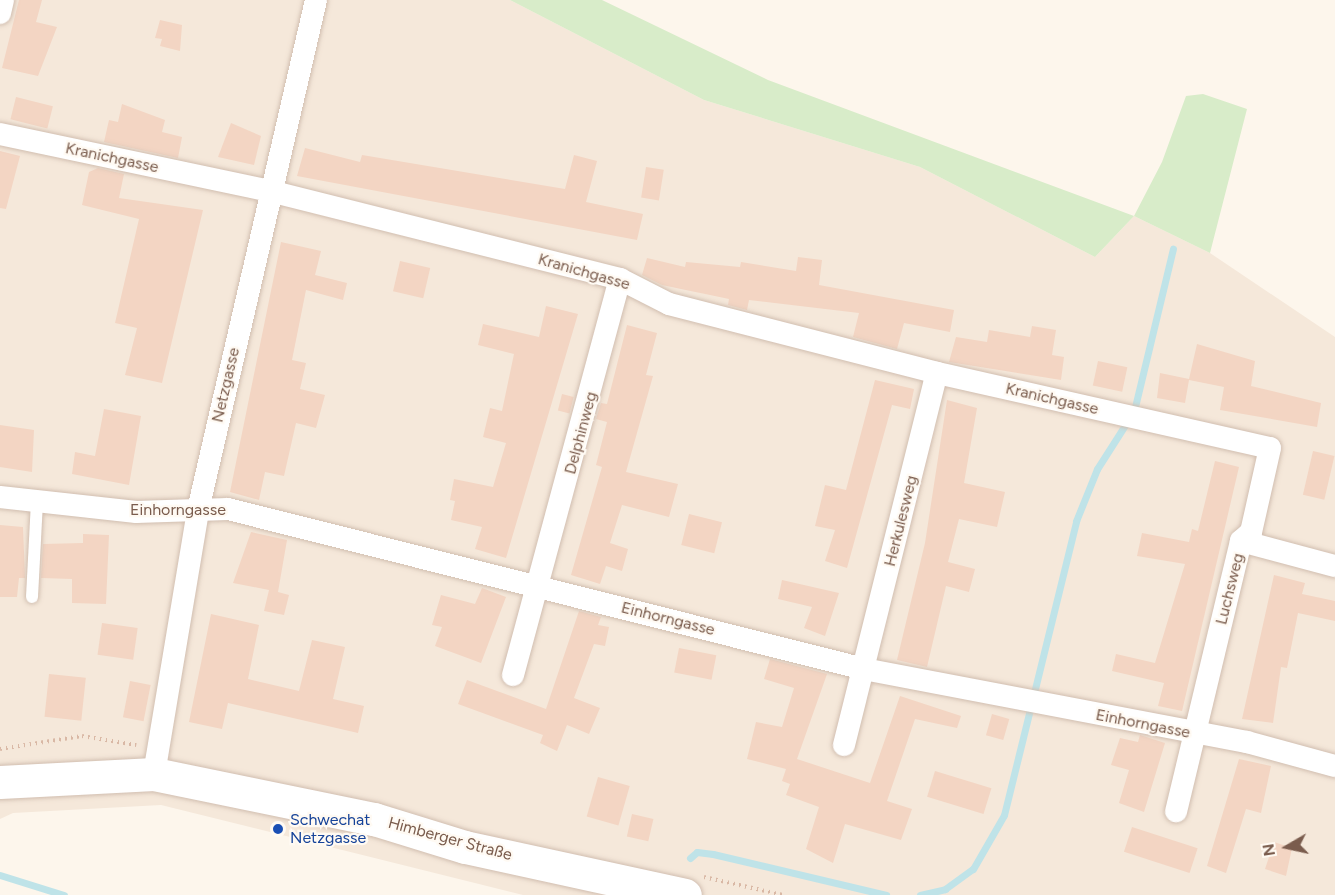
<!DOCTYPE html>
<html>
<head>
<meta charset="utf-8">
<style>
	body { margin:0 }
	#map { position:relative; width:1335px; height:895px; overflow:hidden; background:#fdf6ec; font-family:Figtree,sans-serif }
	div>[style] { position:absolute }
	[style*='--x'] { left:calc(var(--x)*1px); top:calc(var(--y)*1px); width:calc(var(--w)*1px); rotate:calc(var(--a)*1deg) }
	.residential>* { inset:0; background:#f5e8da }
	.green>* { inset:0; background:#d8ecc9 }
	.stream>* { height:7px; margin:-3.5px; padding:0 3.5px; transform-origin:3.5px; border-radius:3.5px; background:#bfe3e8 }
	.building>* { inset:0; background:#f3d5c3; transform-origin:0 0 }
	.path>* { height:4px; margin-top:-2px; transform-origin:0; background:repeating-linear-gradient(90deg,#d9b8a5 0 1.5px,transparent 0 6px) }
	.roads { filter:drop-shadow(0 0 2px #d1beb0) drop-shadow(0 0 2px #d1beb0) }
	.service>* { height:12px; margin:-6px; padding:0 6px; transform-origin:6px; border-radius:6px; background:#fff }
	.minor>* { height:22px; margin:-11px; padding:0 11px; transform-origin:11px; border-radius:11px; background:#fff }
	.secondary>* { height:33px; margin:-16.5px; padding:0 16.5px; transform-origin:16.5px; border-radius:16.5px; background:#fff }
	.dots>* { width:16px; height:16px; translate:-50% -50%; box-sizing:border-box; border:3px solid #fffaf3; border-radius:50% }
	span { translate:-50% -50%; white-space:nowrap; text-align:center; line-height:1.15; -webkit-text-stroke:4.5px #fffaf3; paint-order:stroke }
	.street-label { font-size:16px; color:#7a5c4d }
	.transit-label { font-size:16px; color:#164399 }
	.left { translate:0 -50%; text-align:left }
	.north { position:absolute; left:1257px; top:817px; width:60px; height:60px; -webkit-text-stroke:4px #fffaf3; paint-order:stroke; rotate:261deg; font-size:16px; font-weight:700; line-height:24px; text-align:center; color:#7a5c4d }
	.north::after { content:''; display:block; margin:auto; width:21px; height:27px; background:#7a5c4d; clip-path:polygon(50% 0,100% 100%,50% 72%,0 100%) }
</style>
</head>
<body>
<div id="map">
	<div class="residential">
		<div style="clip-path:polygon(0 0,510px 0,704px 100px,920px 167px,1095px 257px,1134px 216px,1210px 253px,1335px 337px,1335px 895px,523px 895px,161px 805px,13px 813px,0 819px)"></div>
	</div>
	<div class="green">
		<div style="clip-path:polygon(510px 0,602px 0,768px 80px,1134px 216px,1162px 162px,1186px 96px,1203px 94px,1247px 109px,1210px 253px,1134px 216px,1095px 257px,920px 167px,704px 100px)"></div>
	</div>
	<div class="stream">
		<div style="--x:690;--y:858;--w:9;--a:-41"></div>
		<div style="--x:697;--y:852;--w:16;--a:7"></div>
		<div style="--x:713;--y:854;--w:178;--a:13.3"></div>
		<div style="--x:0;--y:875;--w:67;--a:17.4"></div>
		<div style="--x:920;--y:895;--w:26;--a:-13"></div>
		<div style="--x:945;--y:889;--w:34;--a:-36"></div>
		<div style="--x:973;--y:869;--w:62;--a:-60.1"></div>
		<div style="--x:1004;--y:815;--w:303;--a:-76.2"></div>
		<div style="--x:1076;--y:521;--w:56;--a:-68"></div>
		<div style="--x:1097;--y:469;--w:69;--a:-57.5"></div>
		<div style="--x:1134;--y:411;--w:167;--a:-76.5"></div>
	</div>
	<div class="building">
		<div style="clip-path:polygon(19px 0,42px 0,36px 22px,57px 27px,38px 76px,2px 68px)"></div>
		<div style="clip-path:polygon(160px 20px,182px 25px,180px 51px,160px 46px,162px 39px,155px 38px)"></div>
		<div style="left:16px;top:97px;width:38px;height:23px;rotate:14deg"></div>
		<div style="clip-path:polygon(122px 104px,165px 120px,162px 132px,182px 137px,178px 158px,104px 142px,109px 120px,118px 122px)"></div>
		<div style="clip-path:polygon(231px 123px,261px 136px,254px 165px,218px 157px)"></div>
		<div style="clip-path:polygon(305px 148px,360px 162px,362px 155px,565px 189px,574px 155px,597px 161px,586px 202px,643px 214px,637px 240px,297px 176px)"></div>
		<div style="clip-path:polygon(0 151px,20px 156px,6px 209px,0 208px)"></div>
		<div style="left:646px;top:167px;width:18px;height:31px;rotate:9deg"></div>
		<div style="clip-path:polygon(98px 168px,124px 174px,119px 198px,203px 210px,162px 383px,125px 375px,137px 328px,115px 323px,139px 219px,82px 205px,89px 172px)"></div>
		<div style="clip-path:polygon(281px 242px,321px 251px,315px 275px,347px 283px,343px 300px,306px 290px,292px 360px,306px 363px,300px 389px,325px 395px,316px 428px,296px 423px,284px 476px,265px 472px,259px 500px,230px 492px)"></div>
		<div style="clip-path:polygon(798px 257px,822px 260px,819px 285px,954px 310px,950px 332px,904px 323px,897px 349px,853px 337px,859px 313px,749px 300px,747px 310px,728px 305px,729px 299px,662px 285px,642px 275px,647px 258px,685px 267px,686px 262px,740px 267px,741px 262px,796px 271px)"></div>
		<div style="left:400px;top:261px;width:31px;height:31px;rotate:13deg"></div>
		<div style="clip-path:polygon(546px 306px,578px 314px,506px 558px,475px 549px,482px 527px,451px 520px,455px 501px,450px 500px,454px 479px,493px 487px,506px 443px,483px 437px,490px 408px,502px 411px,514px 354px,478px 345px,483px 324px,539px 337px)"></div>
		<div style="clip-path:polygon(627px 325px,657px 333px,646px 375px,653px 376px,626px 472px,678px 484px,669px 517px,622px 505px,610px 543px,628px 549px,622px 571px,606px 566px,600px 584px,571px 575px,602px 467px,596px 465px,607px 422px,596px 419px,601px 403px,607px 404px)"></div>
		<div style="clip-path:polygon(1032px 326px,1056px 330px,1052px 355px,1064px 357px,1061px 380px,949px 362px,956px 337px,987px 342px,989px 330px,1030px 337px)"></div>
		<div style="clip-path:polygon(1197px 344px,1255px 361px,1251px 386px,1321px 403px,1317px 427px,1220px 410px,1224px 387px,1189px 380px,1185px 403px,1157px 398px,1160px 373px,1189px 379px)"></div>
		<div style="left:1098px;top:361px;width:30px;height:25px;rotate:12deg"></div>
		<div style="clip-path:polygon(875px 380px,914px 389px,910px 409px,892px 405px,847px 568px,825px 561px,835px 530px,815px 526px,825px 485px,846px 490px)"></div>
		<div style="left:562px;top:394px;width:12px;height:17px;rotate:14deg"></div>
		<div style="clip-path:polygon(947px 400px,977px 408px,964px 483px,1005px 492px,997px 527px,959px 519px,948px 562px,975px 569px,969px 592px,946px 586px,927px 667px,897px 660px,925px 543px)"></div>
		<div style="clip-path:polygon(104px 409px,141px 416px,129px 485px,72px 474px,75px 452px,95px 456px)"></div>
		<div style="clip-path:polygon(0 425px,34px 430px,32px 472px,0 467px)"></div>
		<div style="left:1313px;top:451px;width:22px;height:45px;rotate:13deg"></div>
		<div style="clip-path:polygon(1215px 461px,1239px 467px,1182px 711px,1158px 706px,1164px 683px,1112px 671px,1116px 654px,1155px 663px,1185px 564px,1137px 556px,1142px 533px,1189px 542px,1192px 529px,1198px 531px)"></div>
		<div style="left:689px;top:514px;width:34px;height:32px;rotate:14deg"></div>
		<div style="clip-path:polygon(0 525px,23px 527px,25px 578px,19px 578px,17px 597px,0 597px)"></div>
		<div style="clip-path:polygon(251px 532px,287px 540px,278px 592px,289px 595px,284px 615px,264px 611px,269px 590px,233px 583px)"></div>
		<div style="clip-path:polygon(83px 534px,109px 535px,106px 604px,72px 603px,72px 579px,41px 578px,43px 544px,83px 543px)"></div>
		<div style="clip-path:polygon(1274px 575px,1305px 583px,1302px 594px,1335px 601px,1335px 621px,1298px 613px,1287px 668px,1281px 667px,1273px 723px,1242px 719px)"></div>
		<div style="clip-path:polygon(782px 580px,839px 593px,825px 636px,804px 628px,812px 607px,778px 599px)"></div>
		<div style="clip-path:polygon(482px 588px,506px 597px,481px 663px,435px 646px,442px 627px,432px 625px,441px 595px,475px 604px)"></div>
		<div style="clip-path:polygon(579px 611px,601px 617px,598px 625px,609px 627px,605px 646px,594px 644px,574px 698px,600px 708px,589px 734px,567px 725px,557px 751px,540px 743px,543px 735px,458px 704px,467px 680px,546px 709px)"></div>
		<div style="clip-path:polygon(211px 614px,259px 625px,248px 679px,299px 691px,312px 640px,345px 647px,333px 699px,364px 706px,358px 733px,228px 703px,222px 729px,189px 722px)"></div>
		<div style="left:102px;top:623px;width:36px;height:32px;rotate:8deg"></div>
		<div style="left:679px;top:648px;width:38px;height:25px;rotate:11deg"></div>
		<div style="clip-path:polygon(770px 659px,827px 674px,797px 759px,870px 783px,900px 696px,961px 716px,957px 728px,915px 719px,887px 801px,912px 809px,901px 840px,845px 824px,833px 863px,806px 849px,819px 807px,786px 795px,790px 784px,782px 781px,786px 769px,747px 759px,756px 722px,782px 727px,794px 688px,764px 679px)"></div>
		<div style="left:49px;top:674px;width:37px;height:43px;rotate:6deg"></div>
		<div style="left:130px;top:681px;width:21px;height:37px;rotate:11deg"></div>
		<div style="left:992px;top:714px;width:18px;height:22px;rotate:16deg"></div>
		<div style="clip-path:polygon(1140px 735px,1165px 743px,1144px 812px,1119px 803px,1129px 770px,1111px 765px,1120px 738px,1138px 742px)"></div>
		<div style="clip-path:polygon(1239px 759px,1271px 766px,1261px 813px,1246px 809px,1226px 873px,1207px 866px)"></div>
		<div style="left:935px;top:771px;width:59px;height:27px;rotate:17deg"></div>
		<div style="left:598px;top:777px;width:33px;height:41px;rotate:16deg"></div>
		<div style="left:632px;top:814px;width:22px;height:23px;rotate:13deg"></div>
		<div style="left:1132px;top:827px;width:69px;height:26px;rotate:18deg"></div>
		<div style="clip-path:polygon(1274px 842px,1292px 848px,1286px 876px,1265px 869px)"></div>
	</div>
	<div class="path">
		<div style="--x:0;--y:749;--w:83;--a:-9"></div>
		<div style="--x:82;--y:736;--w:55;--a:9.5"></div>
		<div style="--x:704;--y:877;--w:81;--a:12.8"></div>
	</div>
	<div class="roads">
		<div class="service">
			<div style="--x:32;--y:597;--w:95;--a:-87"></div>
		</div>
		<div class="minor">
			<div style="--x:0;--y:13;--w:13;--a:-77"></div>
			<div style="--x:0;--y:134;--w:276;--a:11.9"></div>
			<div style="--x:270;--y:191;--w:361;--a:14.1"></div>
			<div style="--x:620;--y:279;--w:55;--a:27"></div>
			<div style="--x:669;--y:304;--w:277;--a:14.4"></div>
			<div style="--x:937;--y:373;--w:341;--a:12.7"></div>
			<div style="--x:1270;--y:448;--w:86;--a:102.7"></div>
			<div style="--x:1251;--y:532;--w:13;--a:138"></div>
			<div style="--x:1241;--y:541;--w:278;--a:103.5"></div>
			<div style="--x:0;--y:497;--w:137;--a:6.3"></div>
			<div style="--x:136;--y:512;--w:92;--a:-1.9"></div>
			<div style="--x:228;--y:509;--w:656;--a:14.12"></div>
			<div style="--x:864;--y:669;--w:390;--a:10.8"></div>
			<div style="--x:1247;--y:742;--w:91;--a:15.3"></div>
			<div style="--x:1241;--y:541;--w:97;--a:14.9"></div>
			<div style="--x:513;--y:675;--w:410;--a:-74.9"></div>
			<div style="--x:844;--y:745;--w:383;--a:-76"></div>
			<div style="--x:154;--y:774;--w:268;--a:-80.5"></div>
			<div style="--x:198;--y:510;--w:523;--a:-76.97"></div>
		</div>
		<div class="secondary">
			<div style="--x:0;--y:782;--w:154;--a:-3"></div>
			<div style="--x:154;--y:774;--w:225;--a:11.6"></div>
			<div style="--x:374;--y:819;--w:95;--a:17.1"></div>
			<div style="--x:465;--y:847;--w:225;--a:12.3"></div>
		</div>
	</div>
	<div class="dots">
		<div style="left:278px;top:829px;background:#1a4fb4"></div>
	</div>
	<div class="street-label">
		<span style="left:112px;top:158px;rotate:12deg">Kranichgasse</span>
		<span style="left:584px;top:272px;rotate:16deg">Kranichgasse</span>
		<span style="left:226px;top:385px;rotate:-77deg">Netzgasse</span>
		<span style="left:1052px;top:399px;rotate:13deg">Kranichgasse</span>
		<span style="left:581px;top:433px;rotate:-75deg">Delphinweg</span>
		<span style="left:178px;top:510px">Einhorngasse</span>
		<span style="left:901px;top:521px;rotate:-76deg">Herkulesweg</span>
		<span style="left:1230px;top:589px;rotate:-76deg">Luchsweg</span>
		<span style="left:668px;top:619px;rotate:14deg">Einhorngasse</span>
		<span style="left:1143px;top:724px;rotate:11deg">Einhorngasse</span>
		<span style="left:450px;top:839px;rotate:15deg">Himberger Straße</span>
	</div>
	<div class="transit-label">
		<span class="left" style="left:290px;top:829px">Schwechat<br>Netzgasse</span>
	</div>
	<div class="north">N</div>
</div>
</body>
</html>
